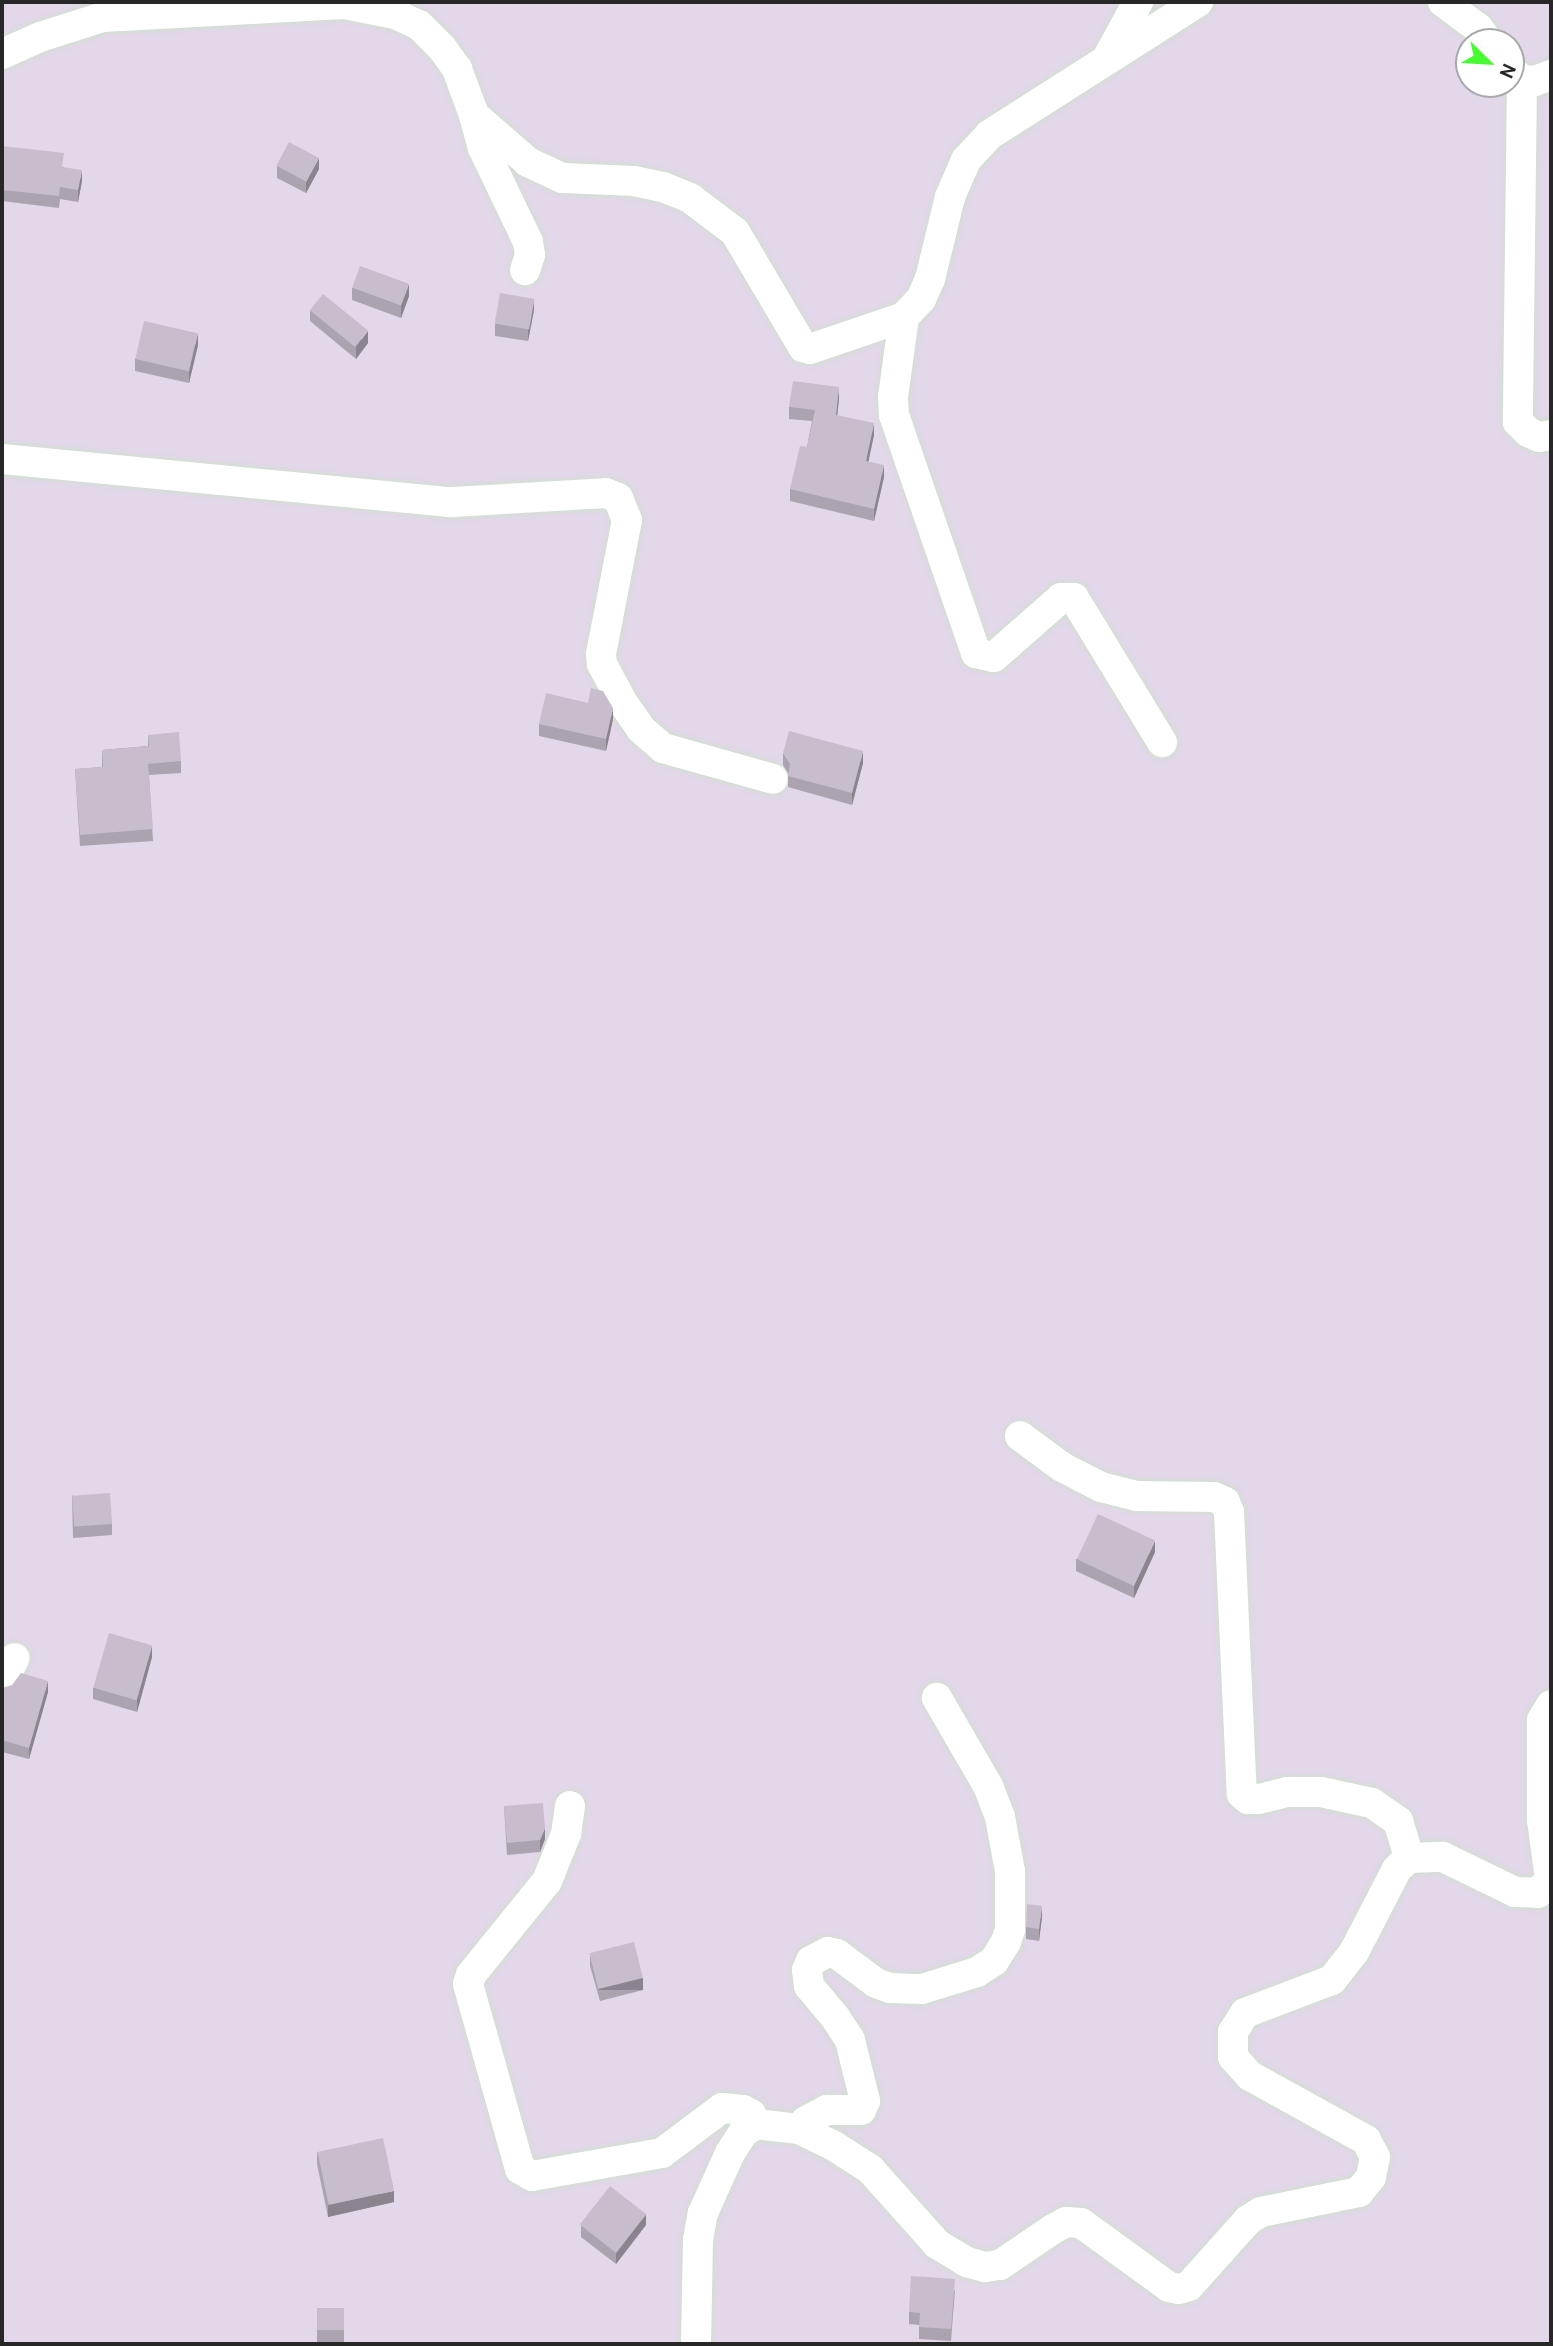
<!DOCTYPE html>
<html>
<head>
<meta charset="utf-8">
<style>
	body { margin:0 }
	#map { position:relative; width:1553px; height:2346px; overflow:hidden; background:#e3d7ea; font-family:Cabin,sans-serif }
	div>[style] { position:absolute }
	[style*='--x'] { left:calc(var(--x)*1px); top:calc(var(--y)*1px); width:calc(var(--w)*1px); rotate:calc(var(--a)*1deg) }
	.roads { filter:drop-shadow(0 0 2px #cfe0cd) drop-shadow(0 0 2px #cfe0cd) }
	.minor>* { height:30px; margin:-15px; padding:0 15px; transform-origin:15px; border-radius:15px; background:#fff }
	.wall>* { inset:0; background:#aba3af; transform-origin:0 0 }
	.shaded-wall>* { inset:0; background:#8b848f; transform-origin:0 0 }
	.building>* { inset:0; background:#c7bdcc; transform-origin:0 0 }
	span { translate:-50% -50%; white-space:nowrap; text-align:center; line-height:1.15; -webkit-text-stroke:7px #fff; paint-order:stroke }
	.frame { position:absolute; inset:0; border:4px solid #272727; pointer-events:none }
	.north { position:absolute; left:1455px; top:28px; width:70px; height:70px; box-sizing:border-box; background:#fff; border:2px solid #a9a9a9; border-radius:50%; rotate:114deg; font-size:19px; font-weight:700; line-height:28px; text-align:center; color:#272727 }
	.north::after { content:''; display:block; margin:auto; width:24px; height:32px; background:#48fb33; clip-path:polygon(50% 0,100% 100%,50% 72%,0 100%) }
</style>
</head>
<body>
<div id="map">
	<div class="roads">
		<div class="minor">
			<div style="--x:1443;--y:2;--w:44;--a:36.6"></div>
			<div style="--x:1478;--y:28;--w:18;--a:52"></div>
			<div style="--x:2;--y:54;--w:42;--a:-24.1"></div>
			<div style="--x:40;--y:37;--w:66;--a:-17.6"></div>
			<div style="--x:103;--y:17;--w:241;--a:-3.1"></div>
			<div style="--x:344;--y:4;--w:52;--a:11.1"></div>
			<div style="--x:395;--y:14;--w:26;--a:25"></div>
			<div style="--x:419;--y:25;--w:33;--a:45"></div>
			<div style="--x:442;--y:48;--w:26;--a:54"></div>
			<div style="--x:457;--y:69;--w:49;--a:69.7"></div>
			<div style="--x:474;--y:115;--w:72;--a:41"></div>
			<div style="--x:528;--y:162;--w:38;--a:25"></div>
			<div style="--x:563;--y:178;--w:71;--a:2.4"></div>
			<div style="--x:634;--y:181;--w:30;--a:12"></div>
			<div style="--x:663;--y:187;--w:29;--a:22"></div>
			<div style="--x:690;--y:198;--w:56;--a:37.1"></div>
			<div style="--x:735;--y:232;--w:134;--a:59.4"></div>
			<div style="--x:803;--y:347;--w:7;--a:16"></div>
			<div style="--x:810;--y:349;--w:99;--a:-18.8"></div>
			<div style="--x:904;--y:317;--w:25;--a:-47"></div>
			<div style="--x:921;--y:299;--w:22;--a:-66"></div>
			<div style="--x:930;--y:279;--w:84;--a:-76.3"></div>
			<div style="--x:950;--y:197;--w:40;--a:-66.6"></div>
			<div style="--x:966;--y:160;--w:34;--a:-47"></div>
			<div style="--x:989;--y:135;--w:248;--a:-32.5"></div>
			<div style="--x:1108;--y:57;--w:63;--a:-61.4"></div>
			<div style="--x:1511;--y:70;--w:15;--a:42"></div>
			<div style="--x:1522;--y:80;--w:13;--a:4"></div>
			<div style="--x:1535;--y:81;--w:17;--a:-21"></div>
			<div style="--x:1522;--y:80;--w:342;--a:90.7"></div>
			<div style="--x:1518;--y:422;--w:14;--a:45"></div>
			<div style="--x:1528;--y:432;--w:12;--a:24"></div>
			<div style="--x:1539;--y:437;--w:12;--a:-9"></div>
			<div style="--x:474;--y:115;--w:34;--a:75"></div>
			<div style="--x:483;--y:148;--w:104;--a:64.4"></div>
			<div style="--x:528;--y:242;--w:13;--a:81"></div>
			<div style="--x:530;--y:255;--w:16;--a:108"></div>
			<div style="--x:904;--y:317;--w:81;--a:97.8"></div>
			<div style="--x:893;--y:397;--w:18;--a:87"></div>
			<div style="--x:894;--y:415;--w:252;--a:71"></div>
			<div style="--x:976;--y:653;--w:18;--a:13"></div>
			<div style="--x:994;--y:657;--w:89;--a:-41.4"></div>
			<div style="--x:1061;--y:598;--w:13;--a:0"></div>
			<div style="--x:1074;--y:598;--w:169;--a:58.6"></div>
			<div style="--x:2;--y:459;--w:452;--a:5.5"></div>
			<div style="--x:452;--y:502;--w:154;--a:-3.3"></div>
			<div style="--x:606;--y:493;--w:13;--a:23"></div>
			<div style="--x:618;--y:498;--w:24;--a:68"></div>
			<div style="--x:627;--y:520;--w:136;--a:101"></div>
			<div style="--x:601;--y:654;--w:10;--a:84"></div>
			<div style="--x:602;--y:664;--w:44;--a:61.7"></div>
			<div style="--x:623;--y:703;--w:32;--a:55"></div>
			<div style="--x:641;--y:729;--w:29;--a:41"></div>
			<div style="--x:663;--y:748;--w:114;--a:15.7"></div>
			<div style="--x:1020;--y:1436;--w:52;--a:36.4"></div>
			<div style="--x:1062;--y:1467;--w:44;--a:27.1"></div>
			<div style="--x:1101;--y:1487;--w:36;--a:14"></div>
			<div style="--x:1136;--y:1496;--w:78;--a:0.7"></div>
			<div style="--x:1214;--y:1497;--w:12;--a:24"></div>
			<div style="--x:1225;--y:1502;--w:11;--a:68"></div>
			<div style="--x:1229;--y:1512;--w:282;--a:87.4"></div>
			<div style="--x:1242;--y:1794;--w:8;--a:40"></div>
			<div style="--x:1248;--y:1799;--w:11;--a:0"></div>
			<div style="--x:1259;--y:1799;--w:30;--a:-14"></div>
			<div style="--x:1288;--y:1792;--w:33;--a:0"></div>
			<div style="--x:1321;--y:1792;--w:52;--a:12.2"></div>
			<div style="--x:1372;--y:1803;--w:32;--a:35"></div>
			<div style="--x:1398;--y:1821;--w:39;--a:73"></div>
			<div style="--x:2;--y:1682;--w:27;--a:-62"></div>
			<div style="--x:570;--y:1806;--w:28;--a:98"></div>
			<div style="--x:566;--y:1834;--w:51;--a:112"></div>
			<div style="--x:547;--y:1881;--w:121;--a:129"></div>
			<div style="--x:471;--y:1975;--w:9;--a:108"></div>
			<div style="--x:468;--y:1984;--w:192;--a:74.3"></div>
			<div style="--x:520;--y:2169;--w:14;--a:30"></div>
			<div style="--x:532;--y:2176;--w:132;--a:-10"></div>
			<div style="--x:662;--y:2153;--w:75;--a:-36.9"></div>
			<div style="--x:722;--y:2108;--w:21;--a:5"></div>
			<div style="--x:743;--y:2110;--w:9;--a:27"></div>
			<div style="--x:751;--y:2114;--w:11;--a:68"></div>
			<div style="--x:799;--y:2129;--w:11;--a:-49"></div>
			<div style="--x:806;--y:2121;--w:24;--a:-28"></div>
			<div style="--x:827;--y:2110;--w:34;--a:0"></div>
			<div style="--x:861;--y:2110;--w:10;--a:-66"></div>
			<div style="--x:865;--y:2101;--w:63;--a:-103.8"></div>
			<div style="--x:850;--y:2040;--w:27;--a:-123"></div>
			<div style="--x:835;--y:2017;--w:40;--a:-130"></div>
			<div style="--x:809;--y:1986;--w:16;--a:-97"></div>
			<div style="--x:807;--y:1970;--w:10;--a:-66"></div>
			<div style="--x:811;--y:1961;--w:19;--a:-28"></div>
			<div style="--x:828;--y:1952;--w:9;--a:13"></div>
			<div style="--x:837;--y:1954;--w:49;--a:36.6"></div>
			<div style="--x:876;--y:1983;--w:15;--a:20"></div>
			<div style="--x:890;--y:1988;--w:32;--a:2"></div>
			<div style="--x:922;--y:1989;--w:58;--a:-17.2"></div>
			<div style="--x:977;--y:1972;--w:20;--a:-33"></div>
			<div style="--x:994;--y:1961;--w:22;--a:-58"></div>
			<div style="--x:1006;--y:1942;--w:13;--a:-72"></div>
			<div style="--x:1010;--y:1930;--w:59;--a:-90"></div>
			<div style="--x:1010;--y:1871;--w:55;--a:-100.5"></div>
			<div style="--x:1000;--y:1817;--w:33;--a:-111"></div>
			<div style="--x:988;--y:1786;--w:102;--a:-120.1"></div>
			<div style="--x:696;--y:2344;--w:104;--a:-88.9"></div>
			<div style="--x:698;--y:2240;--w:27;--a:-80"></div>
			<div style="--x:703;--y:2213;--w:66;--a:-65.8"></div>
			<div style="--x:730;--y:2153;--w:24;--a:-57"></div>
			<div style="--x:743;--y:2133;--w:15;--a:-37"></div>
			<div style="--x:755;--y:2124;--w:44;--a:6.5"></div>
			<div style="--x:799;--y:2129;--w:39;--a:26"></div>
			<div style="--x:834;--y:2146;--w:43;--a:32.6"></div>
			<div style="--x:870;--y:2169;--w:101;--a:48.2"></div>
			<div style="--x:937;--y:2244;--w:35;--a:31"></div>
			<div style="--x:967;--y:2262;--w:19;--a:16"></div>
			<div style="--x:985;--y:2267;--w:15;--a:-8"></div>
			<div style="--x:1000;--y:2265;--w:64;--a:-34.2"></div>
			<div style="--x:1053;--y:2229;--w:15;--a:-28"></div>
			<div style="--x:1066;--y:2222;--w:15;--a:4"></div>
			<div style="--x:1081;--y:2223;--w:109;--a:36"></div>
			<div style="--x:1169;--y:2287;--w:10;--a:11"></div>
			<div style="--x:1179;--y:2289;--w:10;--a:-17"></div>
			<div style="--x:1189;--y:2286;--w:89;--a:-48.2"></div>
			<div style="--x:1248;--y:2220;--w:15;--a:-32"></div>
			<div style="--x:1261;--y:2212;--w:100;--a:-11.5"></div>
			<div style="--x:1359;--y:2192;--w:19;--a:-51"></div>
			<div style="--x:1371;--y:2177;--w:20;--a:-79"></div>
			<div style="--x:1375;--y:2157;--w:19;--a:-118"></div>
			<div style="--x:1366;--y:2140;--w:132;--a:-151.1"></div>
			<div style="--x:1250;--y:2076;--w:25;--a:-132"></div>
			<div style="--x:1233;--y:2057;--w:25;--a:-90"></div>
			<div style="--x:1233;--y:2032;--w:22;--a:-58"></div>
			<div style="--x:1245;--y:2013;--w:93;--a:-20.8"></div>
			<div style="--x:1332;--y:1980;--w:36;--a:-52"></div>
			<div style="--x:1354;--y:1952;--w:93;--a:-62.6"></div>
			<div style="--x:1397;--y:1869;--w:16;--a:-43"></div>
			<div style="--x:1409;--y:1858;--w:34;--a:-2"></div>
			<div style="--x:1443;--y:1857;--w:80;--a:25.9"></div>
			<div style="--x:1515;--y:1892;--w:23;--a:2"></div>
			<div style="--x:1538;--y:1893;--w:18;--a:-49"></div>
			<div style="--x:1550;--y:1879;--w:60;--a:-97.7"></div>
			<div style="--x:1542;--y:1820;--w:100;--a:-90"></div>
			<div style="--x:1542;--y:1720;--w:17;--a:-59"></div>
		</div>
	</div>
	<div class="wall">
		<div style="clip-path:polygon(2px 146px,63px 167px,82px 181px,78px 202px,60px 199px,59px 208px,2px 201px)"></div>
		<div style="clip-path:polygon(277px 166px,319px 169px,306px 193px,277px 178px)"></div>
		<div style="clip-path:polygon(352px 288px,409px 296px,401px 318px,352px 300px)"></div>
		<div style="clip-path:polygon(310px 310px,368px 343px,356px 359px,310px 321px)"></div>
		<div style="clip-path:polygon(534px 310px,528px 341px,495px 336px,495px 324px)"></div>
		<div style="clip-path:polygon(198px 345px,189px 383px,135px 371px,135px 359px)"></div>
		<div style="clip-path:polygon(839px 399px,837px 415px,874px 435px,868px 462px,884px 477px,874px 521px,790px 501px,790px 489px,807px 447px,812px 421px,789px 419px,789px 407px)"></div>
		<div style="clip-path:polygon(588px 703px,613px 719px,606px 751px,539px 736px,539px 724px)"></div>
		<div style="clip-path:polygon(148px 735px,181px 761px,181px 773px,149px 775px,153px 841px,80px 846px,75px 769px,102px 767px,102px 750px,148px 746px)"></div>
		<div style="clip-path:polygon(783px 753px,863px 763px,852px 805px,788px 787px,788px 773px,783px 765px)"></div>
		<div style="clip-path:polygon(72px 1495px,112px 1524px,112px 1535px,73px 1538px)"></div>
		<div style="clip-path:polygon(1155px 1552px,1134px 1598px,1076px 1571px,1076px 1559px)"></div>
		<div style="clip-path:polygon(152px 1657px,137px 1712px,93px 1699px,93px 1688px)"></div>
		<div style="clip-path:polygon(2px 1688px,48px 1692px,29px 1759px,2px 1752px)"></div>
		<div style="clip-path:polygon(504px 1806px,545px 1839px,540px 1852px,507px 1855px)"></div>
		<div style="clip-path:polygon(1042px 1917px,1039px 1941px,1026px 1939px,1026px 1927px)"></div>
		<div style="clip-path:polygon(590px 1954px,643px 1990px,600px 2001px,590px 1966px)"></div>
		<div style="clip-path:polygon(317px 2152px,394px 2202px,328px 2217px,317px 2164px)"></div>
		<div style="clip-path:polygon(581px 2225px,646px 2225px,616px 2264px,581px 2237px)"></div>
		<div style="clip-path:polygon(955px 2290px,951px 2341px,919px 2339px,919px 2325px,909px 2324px,909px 2312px)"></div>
		<div style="left:317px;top:2308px;width:27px;height:34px"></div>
	</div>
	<div class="shaded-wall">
		<div style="clip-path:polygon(319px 158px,319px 169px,306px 193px,306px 182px)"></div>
		<div style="clip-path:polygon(82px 170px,82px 181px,78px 202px,78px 190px)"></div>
		<div style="clip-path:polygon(409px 284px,409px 296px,401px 318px,401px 306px)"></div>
		<div style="clip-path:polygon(534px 299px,534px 310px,528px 341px,528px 329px)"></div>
		<div style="clip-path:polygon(368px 331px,368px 343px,356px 359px,356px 347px)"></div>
		<div style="clip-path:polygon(198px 333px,198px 345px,189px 383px,189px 372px)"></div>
		<div style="clip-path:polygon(839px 387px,839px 399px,836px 427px,836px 415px)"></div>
		<div style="clip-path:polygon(874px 423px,874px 435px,866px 473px,866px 461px)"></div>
		<div style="clip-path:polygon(884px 465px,884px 477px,874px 521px,874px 509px)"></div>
		<div style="clip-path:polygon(613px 708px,613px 719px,606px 751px,606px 739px)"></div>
		<div style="clip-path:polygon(863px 751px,863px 763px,852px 805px,852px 793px)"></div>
		<div style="clip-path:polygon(1155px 1541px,1155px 1552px,1134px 1598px,1134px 1586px)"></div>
		<div style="clip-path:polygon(152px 1645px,152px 1657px,137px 1712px,137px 1700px)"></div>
		<div style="clip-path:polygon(48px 1681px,48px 1692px,29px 1759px,29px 1748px)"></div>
		<div style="clip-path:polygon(545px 1828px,545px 1839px,540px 1852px,540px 1840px)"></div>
		<div style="clip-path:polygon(1042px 1906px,1042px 1917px,1039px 1941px,1039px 1929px)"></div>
		<div style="left:643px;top:1978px;width:12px;height:44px;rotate:90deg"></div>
		<div style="clip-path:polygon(394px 2191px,394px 2202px,328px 2217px,328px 2205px)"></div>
		<div style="clip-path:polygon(646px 2214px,646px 2225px,616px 2264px,616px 2253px)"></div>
	</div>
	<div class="building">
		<div style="left:289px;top:142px;width:34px;height:27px;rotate:28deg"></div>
		<div style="clip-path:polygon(2px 146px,64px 153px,62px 167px,82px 170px,78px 190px,60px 187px,59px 196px,2px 190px)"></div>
		<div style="left:360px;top:266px;width:52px;height:23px;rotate:20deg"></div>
		<div style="left:500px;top:293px;width:35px;height:31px;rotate:10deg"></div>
		<div style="left:323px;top:294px;width:58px;height:21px;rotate:39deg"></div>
		<div style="left:144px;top:321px;width:55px;height:39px;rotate:13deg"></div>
		<div style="clip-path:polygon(793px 381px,839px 387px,836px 415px,874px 423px,866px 461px,884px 465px,874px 509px,790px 489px,800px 446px,807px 447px,815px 410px,789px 407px)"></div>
		<div style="clip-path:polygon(591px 688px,603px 691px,613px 708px,606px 739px,539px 724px,546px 693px,588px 703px)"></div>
		<div style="clip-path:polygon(789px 731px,863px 751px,852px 793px,788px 776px,790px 764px,783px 753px)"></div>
		<div style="clip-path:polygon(179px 732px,181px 761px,148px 764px,153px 829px,80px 835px,75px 769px,103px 767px,102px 750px,149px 746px,148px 735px)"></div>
		<div style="left:110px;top:1493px;width:31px;height:38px;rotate:86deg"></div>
		<div style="left:1098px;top:1514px;width:63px;height:50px;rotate:25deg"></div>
		<div style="left:109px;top:1633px;width:45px;height:57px;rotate:16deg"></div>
		<div style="clip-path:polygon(21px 1673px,48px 1681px,29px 1748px,2px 1740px,2px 1688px,12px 1685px)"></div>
		<div style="clip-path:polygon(543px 1803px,545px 1828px,540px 1840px,507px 1843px,504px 1806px)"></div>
		<div style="clip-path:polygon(1027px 1904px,1042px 1906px,1039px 1929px,1026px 1927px)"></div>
		<div style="left:634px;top:1942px;width:37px;height:46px;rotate:76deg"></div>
		<div style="left:383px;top:2138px;width:54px;height:67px;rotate:78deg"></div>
		<div style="left:610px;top:2186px;width:46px;height:49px;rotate:38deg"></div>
		<div style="clip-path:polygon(911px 2276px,955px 2279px,951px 2329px,919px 2327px,920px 2313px,909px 2312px)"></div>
		<div style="left:317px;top:2308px;width:27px;height:22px"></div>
	</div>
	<div class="frame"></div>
	<div class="north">N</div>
</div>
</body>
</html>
